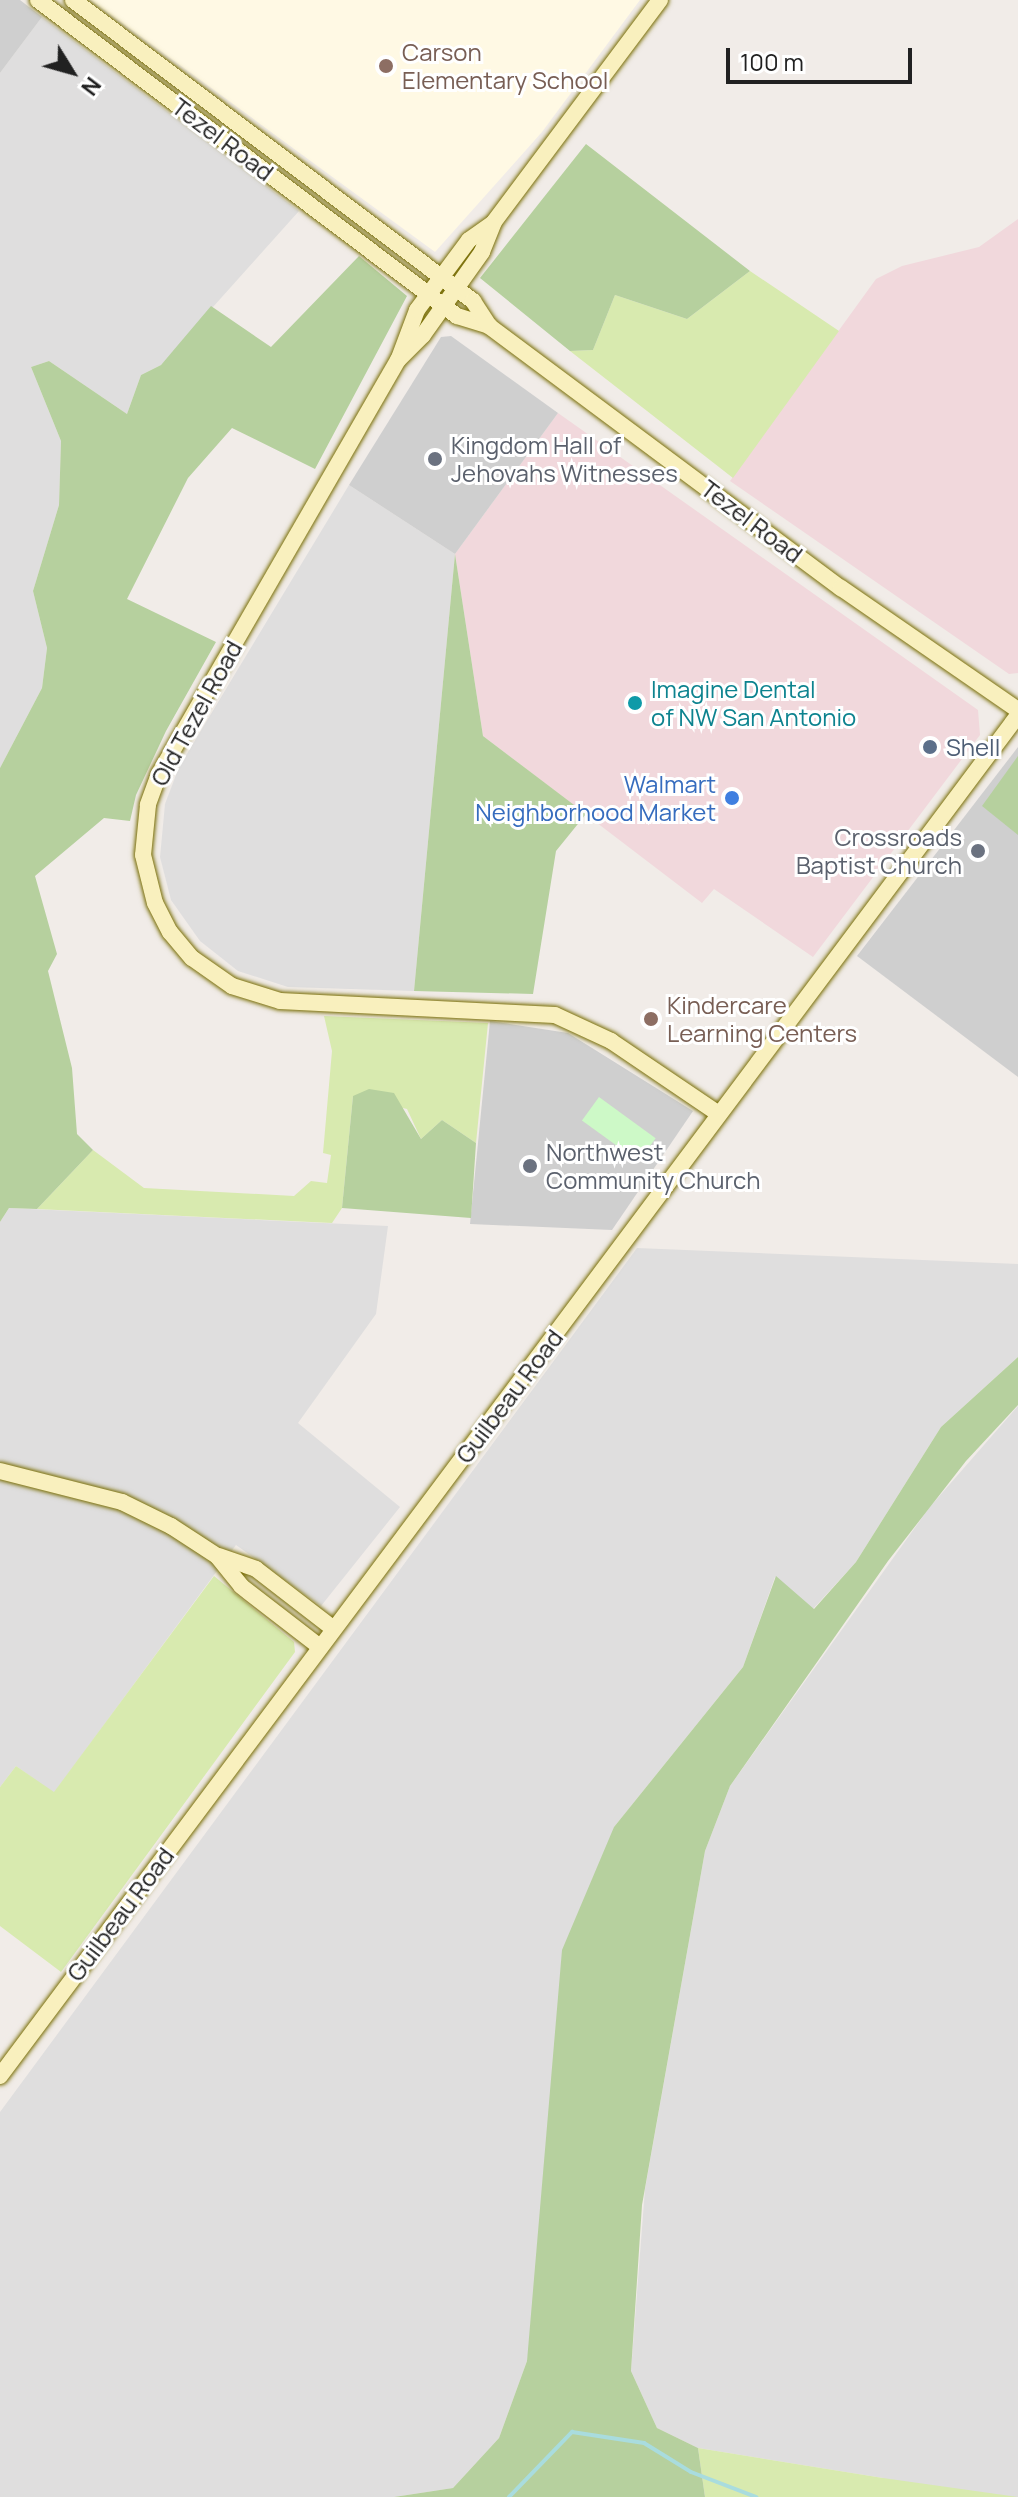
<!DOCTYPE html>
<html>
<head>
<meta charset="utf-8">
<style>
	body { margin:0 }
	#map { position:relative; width:1018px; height:2497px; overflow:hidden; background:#f1ece8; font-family:Manrope,sans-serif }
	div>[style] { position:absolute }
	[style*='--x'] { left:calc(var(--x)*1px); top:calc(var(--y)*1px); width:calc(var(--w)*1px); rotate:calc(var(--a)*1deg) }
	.residential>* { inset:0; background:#dfdede }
	.commercial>* { inset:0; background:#f1d8dc }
	.education>* { inset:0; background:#fff9e4 }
	.religious>* { inset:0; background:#cfcfcf }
	.grass>* { inset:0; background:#d8eaaf }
	.forest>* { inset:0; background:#b6d09e }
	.park>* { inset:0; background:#cdf9c7; transform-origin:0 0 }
	.stream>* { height:4px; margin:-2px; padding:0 2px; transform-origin:2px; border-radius:2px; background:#a9dcde }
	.roads { filter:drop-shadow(0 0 2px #7a6f07) drop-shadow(0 0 2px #7a6f07) }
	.secondary>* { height:16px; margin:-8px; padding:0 8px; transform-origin:8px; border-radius:8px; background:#f9f0be }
	.dots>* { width:22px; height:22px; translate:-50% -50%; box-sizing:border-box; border:4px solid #fff; border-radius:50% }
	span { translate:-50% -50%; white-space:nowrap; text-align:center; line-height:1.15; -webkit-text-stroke:6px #fff; paint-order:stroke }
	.education-label { font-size:24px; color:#785e54 }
	.left { translate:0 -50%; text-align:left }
	.street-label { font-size:24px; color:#212121 }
	.worship-label { font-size:24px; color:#5b616d }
	.right { translate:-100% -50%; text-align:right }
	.culture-label { font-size:24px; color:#0d838f }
	.service-label { font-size:24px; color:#4e5e75 }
	.shop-label { font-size:24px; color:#366cbe }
	.north { position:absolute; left:32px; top:32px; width:80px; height:80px; -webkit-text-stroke:6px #fff; paint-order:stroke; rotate:127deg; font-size:22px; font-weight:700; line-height:32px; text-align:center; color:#212121 }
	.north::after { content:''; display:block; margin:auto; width:28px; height:36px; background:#212121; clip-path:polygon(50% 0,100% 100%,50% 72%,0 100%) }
	.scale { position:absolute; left:726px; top:48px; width:186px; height:36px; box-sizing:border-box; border:4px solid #212121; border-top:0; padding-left:10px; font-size:24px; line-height:28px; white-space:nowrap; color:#212121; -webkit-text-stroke:6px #fff; paint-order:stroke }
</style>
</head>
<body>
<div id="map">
	<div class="residential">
		<div style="clip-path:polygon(42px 17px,299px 211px,161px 365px,141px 375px,127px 414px,49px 361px,31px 367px,61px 441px,59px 505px,33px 591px,47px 648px,42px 688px,0 768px,0 73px)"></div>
		<div style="clip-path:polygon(349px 485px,455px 554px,414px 991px,288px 987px,238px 971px,200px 941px,171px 900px,160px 857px,165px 804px,179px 767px)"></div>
		<div style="clip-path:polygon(9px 1208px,388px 1226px,376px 1314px,298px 1423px,400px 1507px,321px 1606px,236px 1545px,54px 1793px,16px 1766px,0 1787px,0 1222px)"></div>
		<div style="clip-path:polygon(637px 1248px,1018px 1264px,1018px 1357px,941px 1427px,856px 1562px,813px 1609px,775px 1577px,743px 1667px,614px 1827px,527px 2361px,499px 2438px,453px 2488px,394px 2497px,0 2497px,0 2112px)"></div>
		<div style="clip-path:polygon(1018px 1406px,1018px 2497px,883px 2497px,883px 2478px,698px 2448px,657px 2428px,631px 2371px,645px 2189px,705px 1851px,730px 1786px,929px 1508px)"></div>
	</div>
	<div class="commercial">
		<div style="clip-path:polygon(1018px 219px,1018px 673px,1009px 674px,730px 481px,876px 279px,902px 266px,979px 247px)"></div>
		<div style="clip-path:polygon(558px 413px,978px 710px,980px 735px,813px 957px,714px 889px,702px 903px,483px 736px,455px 554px)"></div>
	</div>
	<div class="education">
		<div style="clip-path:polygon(91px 0,640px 0,542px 132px,435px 252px)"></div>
	</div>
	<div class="religious">
		<div style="clip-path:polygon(0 0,20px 0,42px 17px,0 73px)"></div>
		<div style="clip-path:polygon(451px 336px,558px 413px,455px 554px,349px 485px,441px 337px)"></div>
		<div style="clip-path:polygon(1018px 747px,1018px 1077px,857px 956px)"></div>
		<div style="clip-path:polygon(490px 1021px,568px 1033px,693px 1111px,612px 1230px,470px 1224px)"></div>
	</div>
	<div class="grass">
		<div style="clip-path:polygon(750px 271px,839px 331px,733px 478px,570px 351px,593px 350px,615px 295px,687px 319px)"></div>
		<div style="clip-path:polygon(324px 1016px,488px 1023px,476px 1143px,442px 1120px,421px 1139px,407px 1109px,353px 1096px,342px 1208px,332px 1223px,37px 1209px,93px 1150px,144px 1188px,294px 1196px,311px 1181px,327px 1183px,331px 1155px,323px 1153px,332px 1051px)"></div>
		<div style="clip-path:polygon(214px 1576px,294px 1642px,295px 1652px,61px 1972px,0 1926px,0 1787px,16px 1766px,54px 1792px)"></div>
		<div style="clip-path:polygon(698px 2448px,883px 2478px,1018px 2497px,705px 2497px)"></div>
	</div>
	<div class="forest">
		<div style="clip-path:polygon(586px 144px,750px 271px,687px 319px,615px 295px,593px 350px,570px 351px,480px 278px)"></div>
		<div style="clip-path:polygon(359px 256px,407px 296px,315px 469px,232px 428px,188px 478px,127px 599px,216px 642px,166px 731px,136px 795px,130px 821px,104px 818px,35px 876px,57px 954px,48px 971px,72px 1068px,77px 1134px,93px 1150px,37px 1209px,9px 1208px,0 1222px,0 768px,42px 688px,47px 648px,33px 591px,59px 505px,61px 441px,31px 367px,49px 361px,127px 414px,141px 375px,161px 365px,211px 306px,271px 347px)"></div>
		<div style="clip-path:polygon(455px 554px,483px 736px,586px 814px,556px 851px,533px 994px,414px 991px)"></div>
		<div style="clip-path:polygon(1018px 756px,1018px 835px,982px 806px)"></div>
		<div style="clip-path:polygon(369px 1089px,394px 1093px,421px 1139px,442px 1120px,476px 1143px,471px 1218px,342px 1208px,353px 1096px)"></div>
		<div style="clip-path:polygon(1018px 1357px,1018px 1405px,966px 1461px,888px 1561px,730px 1786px,705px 1851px,642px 2205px,631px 2371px,657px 2428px,698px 2448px,705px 2497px,394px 2497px,453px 2488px,499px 2438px,527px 2361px,562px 1950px,614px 1827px,743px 1667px,776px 1576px,814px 1609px,856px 1562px,941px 1427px)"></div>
	</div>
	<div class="park">
		<div style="left:599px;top:1097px;width:70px;height:29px;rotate:36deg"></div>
	</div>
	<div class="stream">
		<div style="--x:509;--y:2497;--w:91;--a:-45.9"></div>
		<div style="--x:572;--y:2432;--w:73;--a:8.7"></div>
		<div style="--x:644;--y:2443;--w:55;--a:31.7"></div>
		<div style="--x:691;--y:2472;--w:70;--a:21"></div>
	</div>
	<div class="roads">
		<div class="secondary">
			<div style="--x:38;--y:0;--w:525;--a:37.02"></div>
			<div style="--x:457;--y:316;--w:34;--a:17"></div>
			<div style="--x:489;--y:326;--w:439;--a:36.7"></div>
			<div style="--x:841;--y:588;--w:215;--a:34.6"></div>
			<div style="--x:73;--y:0;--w:501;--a:36.96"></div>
			<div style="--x:473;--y:301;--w:30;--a:57"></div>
			<div style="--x:660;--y:0;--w:277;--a:126.8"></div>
			<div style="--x:494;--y:222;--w:32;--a:112"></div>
			<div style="--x:482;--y:252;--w:102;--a:125.4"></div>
			<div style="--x:423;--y:335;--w:35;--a:135"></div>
			<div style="--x:398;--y:360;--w:478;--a:120"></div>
			<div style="--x:159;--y:774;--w:33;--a:110"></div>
			<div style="--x:148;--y:805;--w:50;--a:95.7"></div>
			<div style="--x:143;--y:855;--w:49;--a:76"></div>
			<div style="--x:155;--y:903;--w:33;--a:63"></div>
			<div style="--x:170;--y:932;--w:34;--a:50"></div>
			<div style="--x:192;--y:958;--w:49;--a:35"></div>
			<div style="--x:232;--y:986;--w:50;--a:17.4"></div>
			<div style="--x:280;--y:1001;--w:275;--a:2.9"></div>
			<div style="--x:555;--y:1015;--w:62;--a:24.9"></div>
			<div style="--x:611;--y:1041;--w:130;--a:34.1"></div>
			<div style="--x:399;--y:358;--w:51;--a:-69.4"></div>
			<div style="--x:417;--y:310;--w:87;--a:-53.4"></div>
			<div style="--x:469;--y:240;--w:29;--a:-35"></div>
			<div style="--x:0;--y:1471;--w:126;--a:14.3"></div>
			<div style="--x:122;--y:1502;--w:55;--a:26.1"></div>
			<div style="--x:171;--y:1526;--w:55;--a:33.1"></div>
			<div style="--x:217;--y:1556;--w:38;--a:51"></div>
			<div style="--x:241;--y:1586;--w:100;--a:37.7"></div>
			<div style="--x:219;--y:1556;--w:39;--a:19"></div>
			<div style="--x:256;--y:1569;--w:98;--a:37.6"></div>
			<div style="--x:0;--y:2076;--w:1700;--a:-53.2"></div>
		</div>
	</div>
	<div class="dots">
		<div style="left:386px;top:66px;background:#8d6e63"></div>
		<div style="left:435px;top:459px;background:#6b7280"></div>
		<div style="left:635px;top:703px;background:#0f9aa8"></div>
		<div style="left:930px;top:747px;background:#5c6f8a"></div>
		<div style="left:732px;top:798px;background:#3f7fe0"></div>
		<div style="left:978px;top:851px;background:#6b7280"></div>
		<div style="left:651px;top:1019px;background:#8d6e63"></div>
		<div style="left:530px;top:1166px;background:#6b7280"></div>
	</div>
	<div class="education-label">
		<span class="left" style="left:402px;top:66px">Carson<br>Elementary School</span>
		<span class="left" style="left:667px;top:1019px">Kindercare<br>Learning Centers</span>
	</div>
	<div class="street-label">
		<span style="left:223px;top:139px;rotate:37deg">Tezel Road</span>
		<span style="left:752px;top:521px;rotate:37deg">Tezel Road</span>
		<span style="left:196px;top:713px;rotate:-61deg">Old Tezel Road</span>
		<span style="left:509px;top:1396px;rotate:-53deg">Guilbeau Road</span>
		<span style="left:120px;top:1914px;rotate:-53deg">Guilbeau Road</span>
	</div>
	<div class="worship-label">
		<span class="left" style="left:451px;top:459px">Kingdom Hall of<br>Jehovahs Witnesses</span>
		<span class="right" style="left:962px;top:851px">Crossroads<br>Baptist Church</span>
		<span class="left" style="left:546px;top:1166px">Northwest<br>Community Church</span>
	</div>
	<div class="culture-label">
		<span class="left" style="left:651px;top:703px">Imagine Dental<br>of NW San Antonio</span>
	</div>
	<div class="service-label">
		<span class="left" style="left:946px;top:747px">Shell</span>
	</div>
	<div class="shop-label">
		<span class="right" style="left:716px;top:798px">Walmart<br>Neighborhood Market</span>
	</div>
	<div class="north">N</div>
	<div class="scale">100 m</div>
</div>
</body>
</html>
